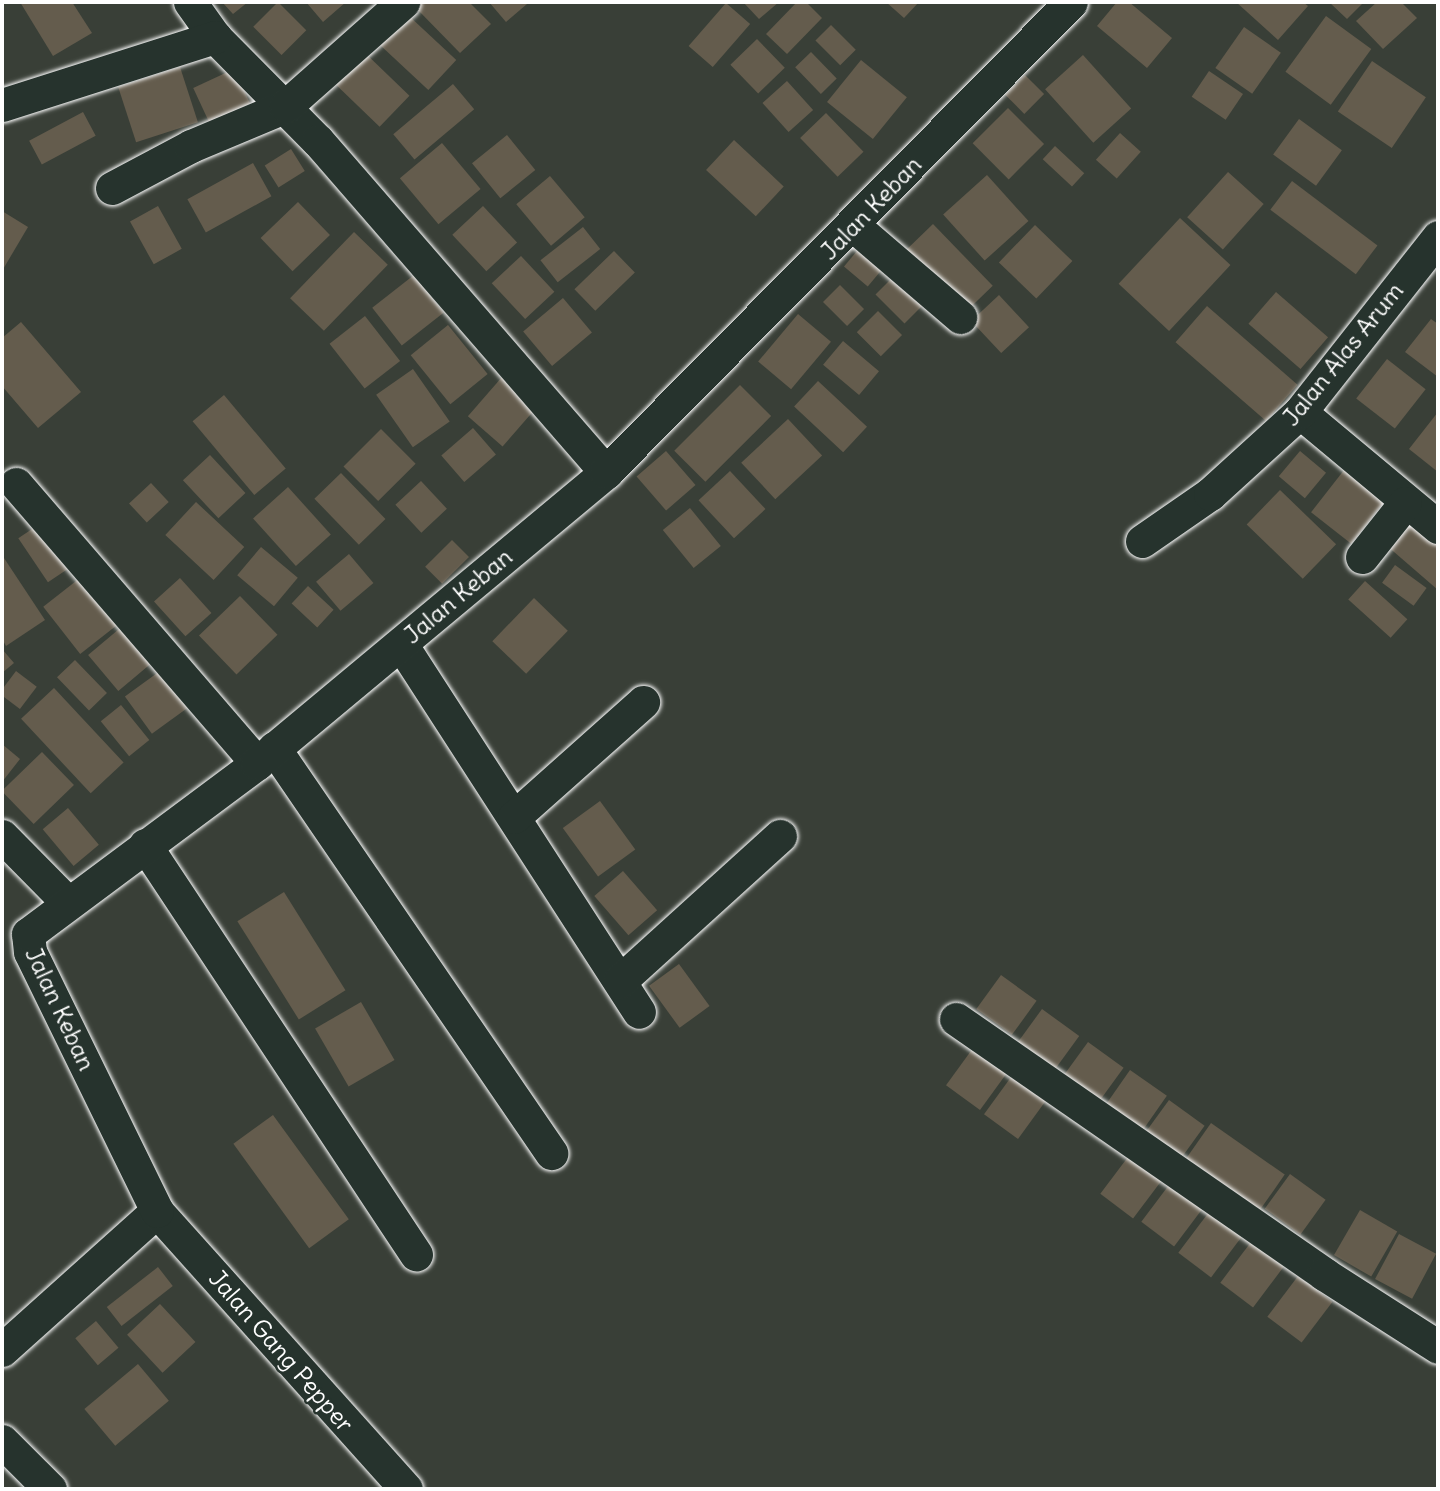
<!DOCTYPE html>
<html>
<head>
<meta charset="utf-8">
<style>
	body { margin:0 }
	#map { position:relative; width:1440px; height:1491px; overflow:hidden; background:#393f37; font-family:Delius,sans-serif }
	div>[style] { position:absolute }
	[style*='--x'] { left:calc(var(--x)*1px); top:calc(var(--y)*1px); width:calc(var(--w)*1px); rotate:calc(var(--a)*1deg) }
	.building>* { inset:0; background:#645c4d; transform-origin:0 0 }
	.roads { filter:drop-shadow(0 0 2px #fff) drop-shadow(0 0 2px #fff) }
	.street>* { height:33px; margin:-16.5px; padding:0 16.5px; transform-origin:16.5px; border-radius:16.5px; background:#26332d }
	span { translate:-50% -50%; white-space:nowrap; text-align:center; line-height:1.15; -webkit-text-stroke:5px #26332d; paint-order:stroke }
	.street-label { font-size:24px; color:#fff }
	.frame { position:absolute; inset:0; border:4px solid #fff; pointer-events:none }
</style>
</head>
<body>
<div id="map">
	<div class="building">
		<div style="clip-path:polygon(20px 2px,72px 2px,92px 33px,53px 56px)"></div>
		<div style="clip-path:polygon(222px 2px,248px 2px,233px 14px)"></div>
		<div style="left:278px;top:2px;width:40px;height:35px;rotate:45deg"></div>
		<div style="clip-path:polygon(306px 2px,346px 2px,323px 22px)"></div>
		<div style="clip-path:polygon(423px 2px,469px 2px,491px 24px,460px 53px,416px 8px)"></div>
		<div style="clip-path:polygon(489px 2px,524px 2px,527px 4px,506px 22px)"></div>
		<div style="clip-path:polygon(743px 2px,779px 2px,759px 19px)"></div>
		<div style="clip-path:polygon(797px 2px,806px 2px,822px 18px,787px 54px,766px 34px)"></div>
		<div style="clip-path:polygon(886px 2px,919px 2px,904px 18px)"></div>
		<div style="clip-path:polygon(1117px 2px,1129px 2px,1172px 38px,1147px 68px,1097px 26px)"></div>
		<div style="clip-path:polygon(1236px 2px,1303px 2px,1308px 6px,1278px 40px)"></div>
		<div style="clip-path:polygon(1329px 2px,1364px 2px,1347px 19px)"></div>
		<div style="clip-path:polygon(1377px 2px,1401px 2px,1417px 18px,1383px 49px,1356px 21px)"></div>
		<div style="left:726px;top:3px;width:32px;height:57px;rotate:41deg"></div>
		<div style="left:408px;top:15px;width:66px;height:41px;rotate:43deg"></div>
		<div style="left:1326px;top:16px;width:56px;height:69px;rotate:36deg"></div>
		<div style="left:831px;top:25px;width:35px;height:22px;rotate:45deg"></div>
		<div style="left:1244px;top:27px;width:45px;height:50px;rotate:35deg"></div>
		<div style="left:757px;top:39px;width:40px;height:37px;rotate:46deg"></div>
		<div style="left:362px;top:50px;width:66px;height:43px;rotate:44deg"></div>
		<div style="left:811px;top:52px;width:37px;height:22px;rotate:46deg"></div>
		<div style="left:1083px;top:55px;width:72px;height:51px;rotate:48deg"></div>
		<div style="left:861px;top:60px;width:59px;height:54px;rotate:39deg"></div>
		<div style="left:1372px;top:61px;width:65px;height:61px;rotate:34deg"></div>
		<div style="left:180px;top:67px;width:58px;height:65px;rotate:72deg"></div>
		<div style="left:234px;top:69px;width:38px;height:45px;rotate:65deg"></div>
		<div style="left:1209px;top:71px;width:41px;height:31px;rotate:34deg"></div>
		<div style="left:1025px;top:75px;width:27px;height:28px;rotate:45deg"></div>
		<div style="left:787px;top:81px;width:39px;height:33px;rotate:48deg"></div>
		<div style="left:453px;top:84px;width:33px;height:78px;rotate:50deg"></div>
		<div style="left:1008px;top:108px;width:51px;height:50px;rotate:45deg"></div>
		<div style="left:83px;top:112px;width:27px;height:61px;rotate:62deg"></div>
		<div style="left:826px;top:113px;width:54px;height:36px;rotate:46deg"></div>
		<div style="left:1299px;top:119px;width:53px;height:44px;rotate:36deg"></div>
		<div style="left:1120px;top:133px;width:28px;height:36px;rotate:42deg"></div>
		<div style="left:507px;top:135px;width:45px;height:45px;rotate:51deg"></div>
		<div style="left:734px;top:140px;width:68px;height:41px;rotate:43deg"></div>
		<div style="left:442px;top:143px;width:60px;height:55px;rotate:50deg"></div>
		<div style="left:1055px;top:146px;width:40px;height:18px;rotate:43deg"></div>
		<div style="left:291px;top:149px;width:26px;height:31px;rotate:58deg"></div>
		<div style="left:253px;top:163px;width:38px;height:75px;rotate:61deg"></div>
		<div style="left:1228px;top:172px;width:48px;height:61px;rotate:42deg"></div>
		<div style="left:987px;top:175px;width:62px;height:59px;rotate:48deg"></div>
		<div style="left:550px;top:176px;width:54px;height:44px;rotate:50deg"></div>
		<div style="left:1292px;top:181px;width:107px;height:36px;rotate:37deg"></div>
		<div style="left:298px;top:202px;width:46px;height:52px;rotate:46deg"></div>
		<div style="left:158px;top:206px;width:49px;height:32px;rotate:61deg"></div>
		<div style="left:483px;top:206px;width:50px;height:42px;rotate:47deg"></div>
		<div style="clip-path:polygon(2px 211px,28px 227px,2px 271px)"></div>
		<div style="left:1180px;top:218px;width:69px;height:90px;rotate:43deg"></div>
		<div style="left:933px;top:224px;width:86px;height:37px;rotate:46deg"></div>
		<div style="left:1035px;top:225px;width:52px;height:52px;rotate:44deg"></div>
		<div style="left:583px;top:227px;width:28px;height:54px;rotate:52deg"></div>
		<div style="left:354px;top:232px;width:47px;height:92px;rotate:44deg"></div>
		<div style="left:862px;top:245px;width:31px;height:28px;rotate:40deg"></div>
		<div style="left:614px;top:251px;width:30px;height:55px;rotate:46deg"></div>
		<div style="left:521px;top:256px;width:49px;height:40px;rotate:47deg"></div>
		<div style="left:896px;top:274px;width:41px;height:29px;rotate:45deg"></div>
		<div style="left:414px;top:275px;width:48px;height:53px;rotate:52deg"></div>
		<div style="left:840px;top:285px;width:34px;height:24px;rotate:45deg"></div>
		<div style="left:1276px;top:292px;width:69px;height:42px;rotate:41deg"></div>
		<div style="left:999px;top:295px;width:44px;height:38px;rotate:47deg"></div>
		<div style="left:563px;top:298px;width:45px;height:52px;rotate:50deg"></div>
		<div style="left:1207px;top:306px;width:120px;height:48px;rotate:41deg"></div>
		<div style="left:878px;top:311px;width:34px;height:30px;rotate:45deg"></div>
		<div style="left:798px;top:314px;width:43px;height:62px;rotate:40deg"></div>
		<div style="left:365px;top:316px;width:57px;height:45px;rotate:52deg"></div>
		<div style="clip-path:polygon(1431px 319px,1438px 324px,1438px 377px,1405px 352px)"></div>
		<div style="clip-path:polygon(21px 322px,81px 392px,38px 428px,2px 386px,2px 338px)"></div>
		<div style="left:448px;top:325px;width:63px;height:48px;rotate:51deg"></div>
		<div style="left:843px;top:341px;width:47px;height:31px;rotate:40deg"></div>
		<div style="left:1387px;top:359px;width:49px;height:50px;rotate:38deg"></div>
		<div style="left:413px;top:369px;width:64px;height:45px;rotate:55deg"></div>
		<div style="left:502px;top:377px;width:46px;height:52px;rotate:41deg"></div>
		<div style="left:818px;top:381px;width:67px;height:35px;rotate:43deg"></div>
		<div style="left:740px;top:385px;width:44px;height:93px;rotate:45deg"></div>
		<div style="left:224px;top:395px;width:96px;height:41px;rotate:50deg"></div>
		<div style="clip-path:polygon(1438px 412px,1438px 472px,1409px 449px)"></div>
		<div style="left:788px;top:419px;width:50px;height:64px;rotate:47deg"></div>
		<div style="left:473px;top:428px;width:35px;height:42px;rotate:49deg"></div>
		<div style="left:381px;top:429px;width:49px;height:53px;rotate:45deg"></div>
		<div style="left:666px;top:451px;width:45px;height:39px;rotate:49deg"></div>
		<div style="left:1300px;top:451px;width:34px;height:33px;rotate:40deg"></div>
		<div style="left:210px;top:455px;width:52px;height:37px;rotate:47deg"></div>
		<div style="left:1348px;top:465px;width:51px;height:60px;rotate:38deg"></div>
		<div style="left:730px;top:471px;width:52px;height:43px;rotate:47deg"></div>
		<div style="left:341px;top:473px;width:64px;height:37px;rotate:46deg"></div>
		<div style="left:421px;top:481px;width:38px;height:35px;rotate:47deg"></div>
		<div style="left:151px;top:483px;width:26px;height:30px;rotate:47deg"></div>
		<div style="left:288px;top:487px;width:64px;height:47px;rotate:48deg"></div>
		<div style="left:1280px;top:490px;width:78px;height:48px;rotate:44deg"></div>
		<div style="left:196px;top:502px;width:66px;height:45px;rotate:43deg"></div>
		<div style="left:690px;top:508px;width:49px;height:35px;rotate:51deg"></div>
		<div style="clip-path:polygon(1412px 515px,1438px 537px,1438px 590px,1386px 545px)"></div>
		<div style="left:44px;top:521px;width:53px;height:31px;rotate:56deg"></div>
		<div style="left:452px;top:540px;width:24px;height:38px;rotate:45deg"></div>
		<div style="left:261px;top:547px;width:48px;height:37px;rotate:40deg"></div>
		<div style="left:349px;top:554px;width:38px;height:43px;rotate:50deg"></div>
		<div style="clip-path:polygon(2px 555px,45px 620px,6px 646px,2px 639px)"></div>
		<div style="left:1395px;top:565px;width:39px;height:22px;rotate:36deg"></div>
		<div style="left:85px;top:574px;width:60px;height:53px;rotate:52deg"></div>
		<div style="left:180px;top:578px;width:47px;height:35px;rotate:48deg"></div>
		<div style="left:1365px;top:581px;width:57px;height:25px;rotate:42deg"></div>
		<div style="left:308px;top:586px;width:35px;height:24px;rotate:43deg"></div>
		<div style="left:240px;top:596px;width:54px;height:57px;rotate:46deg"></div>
		<div style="left:534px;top:598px;width:47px;height:60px;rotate:44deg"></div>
		<div style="left:131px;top:619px;width:47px;height:56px;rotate:50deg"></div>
		<div style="clip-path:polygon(2px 649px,14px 663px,2px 673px)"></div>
		<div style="left:75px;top:660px;width:46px;height:25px;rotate:46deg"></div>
		<div style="left:171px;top:663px;width:46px;height:57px;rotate:54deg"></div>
		<div style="left:16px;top:671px;width:26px;height:28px;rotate:37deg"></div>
		<div style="left:54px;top:688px;width:102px;height:45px;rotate:47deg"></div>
		<div style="left:121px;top:705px;width:45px;height:26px;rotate:51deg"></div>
		<div style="clip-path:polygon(2px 744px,20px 759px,2px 782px)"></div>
		<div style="left:42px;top:752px;width:46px;height:56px;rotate:46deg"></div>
		<div style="left:600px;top:801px;width:60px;height:46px;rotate:54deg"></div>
		<div style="left:68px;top:808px;width:48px;height:33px;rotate:50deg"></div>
		<div style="left:623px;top:871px;width:52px;height:38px;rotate:49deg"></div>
		<div style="left:284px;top:892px;width:116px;height:55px;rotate:58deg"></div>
		<div style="left:679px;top:964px;width:52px;height:37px;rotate:54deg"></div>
		<div style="left:1001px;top:975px;width:44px;height:42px;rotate:36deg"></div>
		<div style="left:361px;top:1002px;width:67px;height:53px;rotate:60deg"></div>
		<div style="left:1042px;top:1009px;width:46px;height:43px;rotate:36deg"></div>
		<div style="left:1088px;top:1042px;width:44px;height:42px;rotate:36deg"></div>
		<div style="left:976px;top:1044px;width:42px;height:51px;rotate:36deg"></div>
		<div style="left:1130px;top:1070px;width:45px;height:42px;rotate:35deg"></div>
		<div style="left:1014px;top:1073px;width:42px;height:51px;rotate:36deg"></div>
		<div style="left:1169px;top:1100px;width:44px;height:43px;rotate:36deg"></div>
		<div style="left:273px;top:1115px;width:129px;height:49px;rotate:54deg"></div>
		<div style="left:1211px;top:1123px;width:90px;height:43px;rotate:35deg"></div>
		<div style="left:1131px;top:1153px;width:41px;height:51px;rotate:37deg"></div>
		<div style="left:1290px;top:1174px;width:44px;height:43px;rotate:36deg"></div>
		<div style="left:1172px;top:1181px;width:41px;height:51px;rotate:37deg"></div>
		<div style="left:1360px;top:1210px;width:43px;height:52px;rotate:30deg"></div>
		<div style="left:1209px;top:1212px;width:41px;height:51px;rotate:37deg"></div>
		<div style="left:1399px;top:1234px;width:42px;height:51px;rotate:28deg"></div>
		<div style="left:1251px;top:1242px;width:41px;height:51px;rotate:37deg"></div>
		<div style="left:158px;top:1267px;width:24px;height:65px;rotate:52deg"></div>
		<div style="left:1298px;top:1276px;width:43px;height:51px;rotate:37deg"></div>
		<div style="left:160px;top:1304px;width:52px;height:45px;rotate:47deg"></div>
		<div style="left:96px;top:1321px;width:35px;height:27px;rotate:50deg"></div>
		<div style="left:138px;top:1364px;width:48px;height:70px;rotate:50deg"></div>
	</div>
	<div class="roads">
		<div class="street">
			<div style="--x:190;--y:2;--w:43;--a:54.5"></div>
			<div style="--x:215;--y:37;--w:146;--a:45.3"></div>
			<div style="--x:318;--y:141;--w:439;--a:49"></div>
			<div style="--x:2;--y:105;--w:224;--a:-17.7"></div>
			<div style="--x:112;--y:188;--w:89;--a:-28"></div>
			<div style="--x:191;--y:146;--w:103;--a:-22.8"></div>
			<div style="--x:286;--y:106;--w:157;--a:-41.6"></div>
			<div style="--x:854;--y:226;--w:140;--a:40.6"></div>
			<div style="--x:1300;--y:412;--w:180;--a:39.8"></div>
			<div style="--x:16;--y:484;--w:369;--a:49.2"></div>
			<div style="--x:1142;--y:541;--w:83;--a:-34.7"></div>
			<div style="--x:1210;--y:494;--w:122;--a:-42.3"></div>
			<div style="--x:1300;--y:412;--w:223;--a:-51.7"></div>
			<div style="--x:1362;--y:557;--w:69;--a:-51.5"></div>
			<div style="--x:401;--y:644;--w:438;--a:57.1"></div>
			<div style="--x:274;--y:748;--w:491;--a:55.6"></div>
			<div style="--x:514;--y:817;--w:173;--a:-41.7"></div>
			<div style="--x:2;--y:836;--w:93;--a:45.4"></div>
			<div style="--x:145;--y:845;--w:491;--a:56.5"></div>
			<div style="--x:620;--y:981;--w:216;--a:-42.2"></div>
			<div style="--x:956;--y:1019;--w:448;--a:34.7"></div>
			<div style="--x:1324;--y:1274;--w:135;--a:32.6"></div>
			<div style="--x:2;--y:1350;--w:208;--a:-41.9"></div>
			<div style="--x:2;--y:1441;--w:68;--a:45"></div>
			<div style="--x:406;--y:1489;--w:373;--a:-131.9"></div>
			<div style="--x:157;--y:1211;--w:288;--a:-116.1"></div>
			<div style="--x:30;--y:952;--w:18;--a:-96"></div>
			<div style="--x:28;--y:934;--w:286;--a:-36.7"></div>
			<div style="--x:257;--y:763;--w:454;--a:-39.8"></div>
			<div style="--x:606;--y:472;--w:661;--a:-45.31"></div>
		</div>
	</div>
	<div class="street-label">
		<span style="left:871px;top:208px;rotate:-46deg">Jalan Keban</span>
		<span style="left:1343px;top:354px;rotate:-51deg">Jalan Alas Arum</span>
		<span style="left:458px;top:596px;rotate:-40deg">Jalan Keban</span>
		<span style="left:60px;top:1009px;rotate:65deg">Jalan Keban</span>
		<span style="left:281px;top:1351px;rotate:49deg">Jalan Gang Pepper</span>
	</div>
	<div class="frame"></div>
</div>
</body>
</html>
